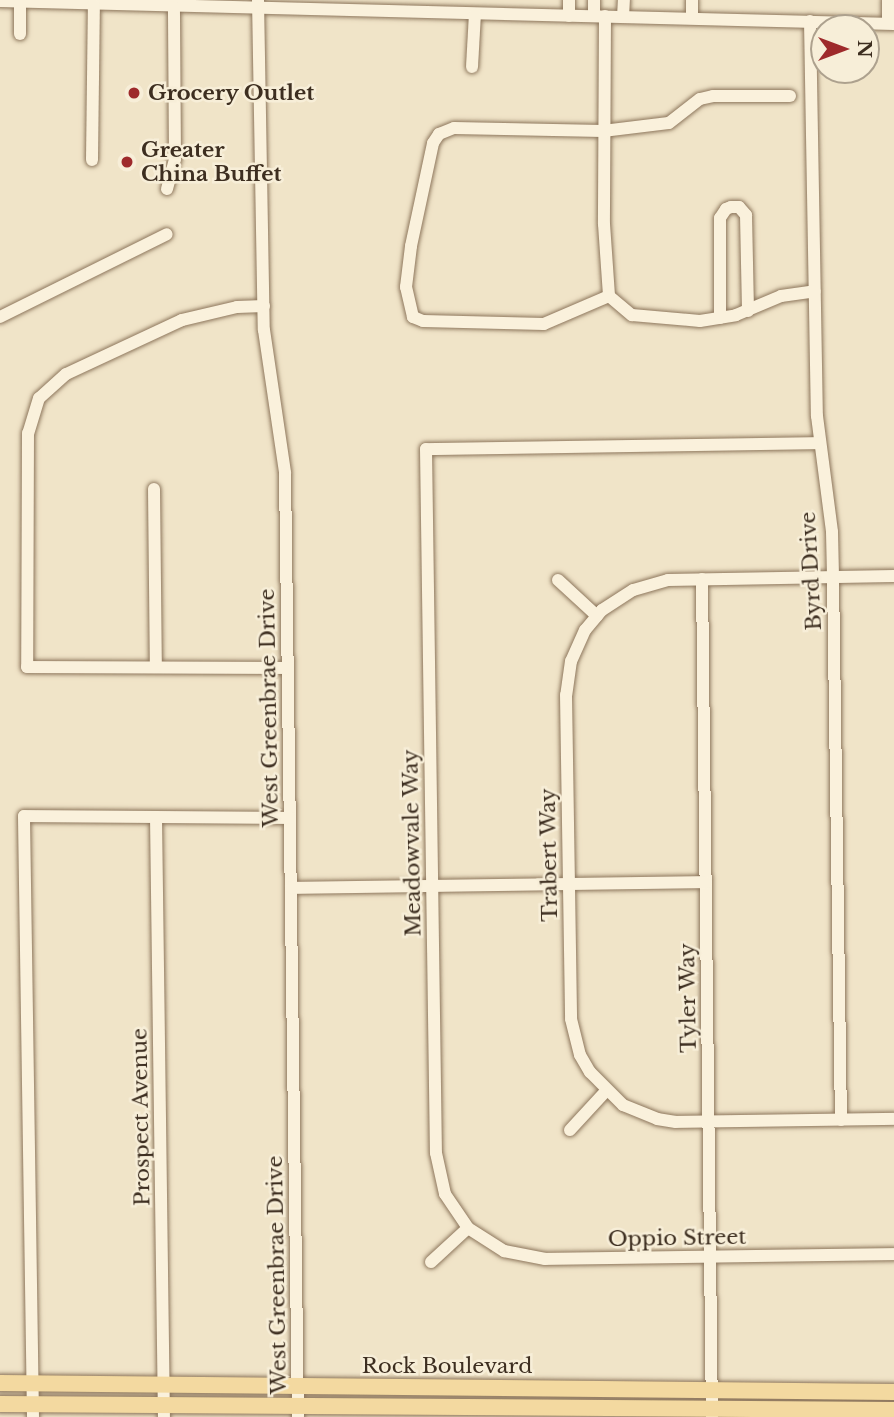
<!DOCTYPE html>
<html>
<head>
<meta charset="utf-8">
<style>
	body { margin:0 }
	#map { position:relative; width:894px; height:1417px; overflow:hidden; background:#f0e4c8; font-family:"Libre Baskerville",serif }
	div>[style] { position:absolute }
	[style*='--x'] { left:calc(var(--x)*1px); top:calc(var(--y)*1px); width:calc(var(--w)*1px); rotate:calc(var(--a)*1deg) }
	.roads { filter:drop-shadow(0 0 2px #8d765c) drop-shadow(0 0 2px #8d765c) }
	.minor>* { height:12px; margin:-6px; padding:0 6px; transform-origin:6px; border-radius:6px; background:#faf1dc }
	.major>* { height:16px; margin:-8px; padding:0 8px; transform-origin:8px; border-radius:8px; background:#f3d9a0 }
	.dots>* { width:19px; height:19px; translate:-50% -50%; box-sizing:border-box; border:4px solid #f7eed8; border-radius:50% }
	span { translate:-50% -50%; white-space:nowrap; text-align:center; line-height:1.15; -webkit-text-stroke:5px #f7eed8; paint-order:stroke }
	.poi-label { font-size:21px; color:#3d2e20; font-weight:700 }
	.left { translate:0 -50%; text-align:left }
	.street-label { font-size:21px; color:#3d2e20 }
	.north { position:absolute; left:810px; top:14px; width:70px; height:70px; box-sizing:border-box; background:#f7eed8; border:2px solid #ada18e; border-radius:50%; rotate:90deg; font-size:19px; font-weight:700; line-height:28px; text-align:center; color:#3d2e20 }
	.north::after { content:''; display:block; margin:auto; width:24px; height:32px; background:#9e2a2b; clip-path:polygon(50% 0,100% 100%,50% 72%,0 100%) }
</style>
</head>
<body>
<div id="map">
	<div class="roads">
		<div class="minor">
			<div style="--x:258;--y:0;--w:330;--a:89"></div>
			<div style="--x:264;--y:330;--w:145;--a:81.6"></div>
			<div style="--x:285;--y:473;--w:944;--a:89.21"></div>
			<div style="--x:594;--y:0;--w:16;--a:90"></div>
			<div style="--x:692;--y:0;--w:18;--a:90"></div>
			<div style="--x:888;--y:0;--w:23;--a:90"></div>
			<div style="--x:0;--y:1;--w:894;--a:1.47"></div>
			<div style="--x:20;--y:3;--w:31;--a:90"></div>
			<div style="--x:569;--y:16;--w:16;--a:-90"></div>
			<div style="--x:605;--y:16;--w:208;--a:90.3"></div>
			<div style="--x:604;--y:224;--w:72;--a:86"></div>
			<div style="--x:609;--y:296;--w:30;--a:40"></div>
			<div style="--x:632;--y:315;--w:68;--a:5"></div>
			<div style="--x:700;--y:321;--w:36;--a:-9"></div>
			<div style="--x:736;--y:315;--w:49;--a:-22.9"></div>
			<div style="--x:781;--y:296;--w:34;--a:-8"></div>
			<div style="--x:623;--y:17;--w:17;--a:-87"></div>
			<div style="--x:810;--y:21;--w:395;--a:89"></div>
			<div style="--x:817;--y:416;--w:117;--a:82.6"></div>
			<div style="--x:832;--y:532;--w:45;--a:88.7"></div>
			<div style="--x:833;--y:577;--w:543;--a:89.16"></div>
			<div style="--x:472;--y:67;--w:53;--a:-86.8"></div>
			<div style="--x:92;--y:160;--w:155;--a:-89.3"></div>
			<div style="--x:167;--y:189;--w:31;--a:-75"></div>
			<div style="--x:175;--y:159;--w:152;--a:-90.4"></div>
			<div style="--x:609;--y:296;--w:71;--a:156.7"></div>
			<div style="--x:544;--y:324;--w:121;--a:-178.6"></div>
			<div style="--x:423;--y:321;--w:11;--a:-158"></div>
			<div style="--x:413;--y:317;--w:31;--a:-103"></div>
			<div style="--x:406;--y:287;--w:41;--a:-83"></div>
			<div style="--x:411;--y:246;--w:105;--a:-77.9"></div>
			<div style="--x:433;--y:143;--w:11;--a:-56"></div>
			<div style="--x:439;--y:134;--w:16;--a:-22"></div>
			<div style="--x:454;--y:128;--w:149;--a:1.2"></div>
			<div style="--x:603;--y:131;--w:66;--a:-6.9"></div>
			<div style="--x:669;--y:123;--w:39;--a:-38"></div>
			<div style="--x:700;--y:99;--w:13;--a:-13"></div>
			<div style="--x:713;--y:96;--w:77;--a:0"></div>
			<div style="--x:264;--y:306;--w:27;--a:178"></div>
			<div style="--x:237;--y:307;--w:57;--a:166.7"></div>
			<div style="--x:182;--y:320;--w:128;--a:155"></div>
			<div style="--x:66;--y:374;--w:36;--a:138"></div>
			<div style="--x:39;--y:398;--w:37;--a:107"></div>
			<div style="--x:28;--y:433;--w:234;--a:90.2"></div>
			<div style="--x:27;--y:667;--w:261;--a:0.2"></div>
			<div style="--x:0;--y:317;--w:186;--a:-26.4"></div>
			<div style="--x:720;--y:318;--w:100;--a:-90"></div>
			<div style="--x:720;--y:218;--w:11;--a:-56"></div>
			<div style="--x:726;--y:209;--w:5;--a:-22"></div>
			<div style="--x:731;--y:207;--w:8;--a:0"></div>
			<div style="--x:739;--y:207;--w:11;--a:49"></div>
			<div style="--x:746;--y:215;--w:96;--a:88.8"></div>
			<div style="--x:820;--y:443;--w:394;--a:179.1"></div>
			<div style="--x:426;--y:449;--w:704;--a:89.19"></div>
			<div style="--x:436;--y:1153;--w:42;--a:77.6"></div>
			<div style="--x:445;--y:1194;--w:41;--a:55.9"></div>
			<div style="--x:468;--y:1228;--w:43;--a:32.6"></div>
			<div style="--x:504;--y:1251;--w:42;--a:11"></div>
			<div style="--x:545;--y:1259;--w:349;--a:-0.8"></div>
			<div style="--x:154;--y:489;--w:178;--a:89.4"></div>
			<div style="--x:894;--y:576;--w:226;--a:179"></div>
			<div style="--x:668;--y:580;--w:36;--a:164"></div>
			<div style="--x:633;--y:590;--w:37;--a:147"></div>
			<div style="--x:602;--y:610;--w:26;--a:130"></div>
			<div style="--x:585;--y:630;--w:34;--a:114"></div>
			<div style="--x:571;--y:661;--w:34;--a:98"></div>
			<div style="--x:566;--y:695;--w:324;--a:89.1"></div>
			<div style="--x:571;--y:1019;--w:37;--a:76"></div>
			<div style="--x:580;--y:1055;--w:20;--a:60"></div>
			<div style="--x:590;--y:1072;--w:47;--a:45"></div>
			<div style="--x:623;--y:1105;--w:37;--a:22"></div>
			<div style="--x:657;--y:1119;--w:19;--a:9"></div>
			<div style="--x:676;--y:1122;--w:218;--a:-0.8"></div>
			<div style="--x:702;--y:579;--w:838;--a:89.32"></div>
			<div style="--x:558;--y:580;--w:53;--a:42.7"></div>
			<div style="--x:156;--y:817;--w:600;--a:89.24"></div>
			<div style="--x:291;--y:888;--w:415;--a:-0.8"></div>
			<div style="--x:570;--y:1130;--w:53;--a:-47.3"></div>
			<div style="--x:431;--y:1262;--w:50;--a:-42.6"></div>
			<div style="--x:33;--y:1417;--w:601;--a:-90.86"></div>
			<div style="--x:24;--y:816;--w:266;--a:0.4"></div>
		</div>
		<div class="major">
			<div style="--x:0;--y:1383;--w:894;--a:0.58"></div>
			<div style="--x:0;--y:1404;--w:894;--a:0.38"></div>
		</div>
	</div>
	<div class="dots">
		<div style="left:134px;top:93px;background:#9e2a2b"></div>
		<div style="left:127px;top:162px;background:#9e2a2b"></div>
	</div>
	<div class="poi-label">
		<span class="left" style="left:148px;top:93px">Grocery Outlet</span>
		<span class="left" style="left:141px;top:162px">Greater<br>China Buffet</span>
	</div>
	<div class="street-label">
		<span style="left:811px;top:571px;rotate:-93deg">Byrd Drive</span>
		<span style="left:269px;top:708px;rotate:-91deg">West Greenbrae Drive</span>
		<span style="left:412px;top:843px;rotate:-91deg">Meadowvale Way</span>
		<span style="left:549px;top:855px;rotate:-91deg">Trabert Way</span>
		<span style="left:688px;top:998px;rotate:-91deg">Tyler Way</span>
		<span style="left:141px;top:1117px;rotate:-91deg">Prospect Avenue</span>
		<span style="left:677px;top:1238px;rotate:-1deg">Oppio Street</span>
		<span style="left:277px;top:1275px;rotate:-91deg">West Greenbrae Drive</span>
		<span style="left:447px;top:1366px">Rock Boulevard</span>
	</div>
	<div class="north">N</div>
</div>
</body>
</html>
